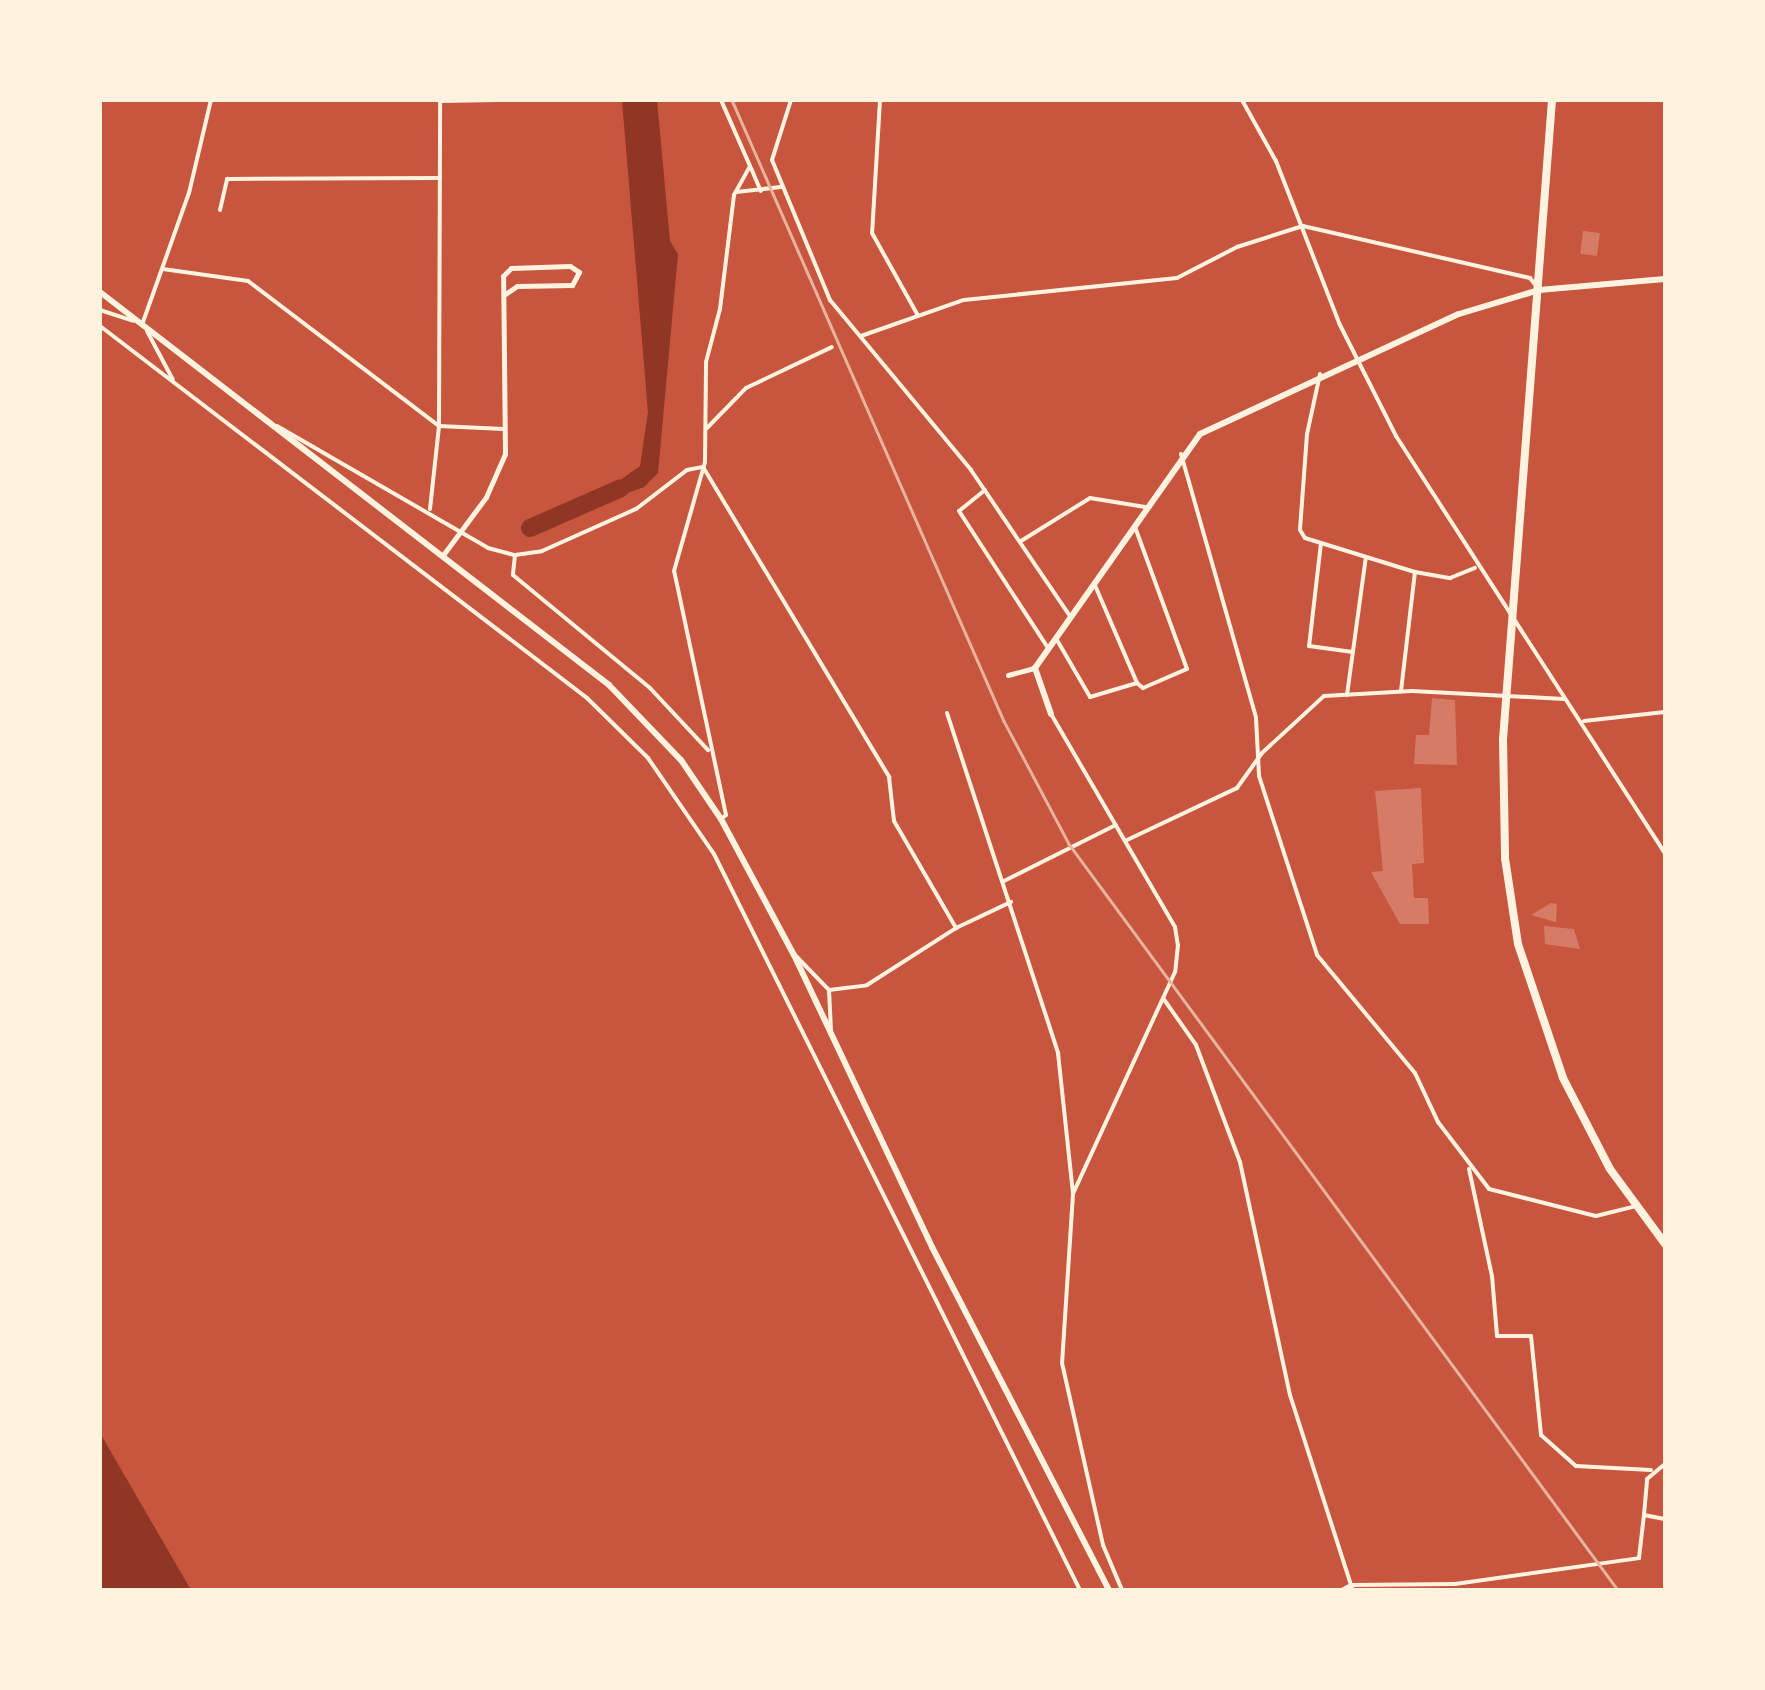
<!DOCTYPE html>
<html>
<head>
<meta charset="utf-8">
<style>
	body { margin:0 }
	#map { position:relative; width:1765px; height:1690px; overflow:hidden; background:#c8553d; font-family:Manrope,sans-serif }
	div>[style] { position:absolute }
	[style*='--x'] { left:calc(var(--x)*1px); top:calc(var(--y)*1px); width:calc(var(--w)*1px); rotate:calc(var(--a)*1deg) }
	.water>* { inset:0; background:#8f3625 }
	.river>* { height:18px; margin:-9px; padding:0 9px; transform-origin:9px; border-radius:9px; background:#8f3625 }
	.building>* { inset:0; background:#d67c66; transform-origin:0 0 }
	.minor>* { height:4px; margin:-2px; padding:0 2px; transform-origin:2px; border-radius:2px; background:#fff3e0 }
	.tertiary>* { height:5px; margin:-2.5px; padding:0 2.5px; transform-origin:2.5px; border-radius:2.5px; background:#fff3e0 }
	.secondary>* { height:6px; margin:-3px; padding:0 3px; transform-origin:3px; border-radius:3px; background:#fff3e0 }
	.trunk>* { height:8px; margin:-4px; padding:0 4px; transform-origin:4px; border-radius:4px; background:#fff3e0 }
	.rail>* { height:2.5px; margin:-1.25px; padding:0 1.25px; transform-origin:1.25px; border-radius:1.25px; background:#e9b49f }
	span { translate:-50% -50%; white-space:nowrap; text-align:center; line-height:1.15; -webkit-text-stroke:8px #fff3e0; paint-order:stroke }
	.frame { position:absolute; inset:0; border:102px solid #fff3e0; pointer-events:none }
</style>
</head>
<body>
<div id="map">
	<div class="water">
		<div style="clip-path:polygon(622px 100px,657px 100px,670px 241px,678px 254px,658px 473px,644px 487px,601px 503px,598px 496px,640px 466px,648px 412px)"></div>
		<div style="clip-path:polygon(100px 1433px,191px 1590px,100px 1590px)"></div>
	</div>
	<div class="river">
		<div style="--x:530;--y:528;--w:99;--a:-23.7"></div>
	</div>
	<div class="building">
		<div style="left:1583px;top:231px;width:17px;height:23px;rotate:7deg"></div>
		<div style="clip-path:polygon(1432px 698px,1455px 700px,1457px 765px,1414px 764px,1416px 735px,1429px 735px)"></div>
		<div style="clip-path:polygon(1421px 788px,1424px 863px,1412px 864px,1414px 898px,1428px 898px,1429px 924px,1400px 924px,1371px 872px,1383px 871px,1375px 791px)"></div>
		<div style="clip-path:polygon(1551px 903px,1557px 904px,1556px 922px,1531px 915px)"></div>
		<div style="clip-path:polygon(1544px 926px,1574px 929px,1580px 949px,1545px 944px)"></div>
	</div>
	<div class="minor">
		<div style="--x:791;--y:100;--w:63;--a:107.6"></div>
		<div style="--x:772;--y:160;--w:152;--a:67.5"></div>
		<div style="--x:830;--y:300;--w:221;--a:50.3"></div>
		<div style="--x:971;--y:470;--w:176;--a:55.9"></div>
		<div style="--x:880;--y:100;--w:133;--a:93.4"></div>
		<div style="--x:872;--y:233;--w:93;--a:60.9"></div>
		<div style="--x:1242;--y:100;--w:70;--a:60.9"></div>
		<div style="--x:1276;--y:161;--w:174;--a:68.7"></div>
		<div style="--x:1339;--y:323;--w:127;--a:63.2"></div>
		<div style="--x:1396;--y:436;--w:496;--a:57.2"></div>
		<div style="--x:440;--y:101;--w:59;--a:-1"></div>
		<div style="--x:751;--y:168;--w:25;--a:67"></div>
		<div style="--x:736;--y:192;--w:45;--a:-6.3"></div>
		<div style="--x:220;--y:210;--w:32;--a:-77"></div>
		<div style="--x:227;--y:179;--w:213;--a:-0.3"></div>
		<div style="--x:163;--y:269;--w:86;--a:8"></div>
		<div style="--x:248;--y:281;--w:240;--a:37.2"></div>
		<div style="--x:439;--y:426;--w:65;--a:2.6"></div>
		<div style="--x:100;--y:310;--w:35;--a:18"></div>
		<div style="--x:143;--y:322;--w:137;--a:-70.4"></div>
		<div style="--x:189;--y:193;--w:96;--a:-76.7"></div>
		<div style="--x:100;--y:326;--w:613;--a:37.37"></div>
		<div style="--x:587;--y:698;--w:86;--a:44.5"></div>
		<div style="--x:648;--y:758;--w:116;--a:55.5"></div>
		<div style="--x:714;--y:854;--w:822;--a:63.56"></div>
		<div style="--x:147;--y:331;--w:55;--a:62"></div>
		<div style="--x:861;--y:336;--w:109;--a:-19.3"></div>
		<div style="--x:964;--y:300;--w:214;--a:-5.9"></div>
		<div style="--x:1177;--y:278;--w:68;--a:-27.3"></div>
		<div style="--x:1237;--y:247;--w:69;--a:-17.7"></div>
		<div style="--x:1303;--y:226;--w:233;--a:12.9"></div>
		<div style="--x:1530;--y:278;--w:11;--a:52"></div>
		<div style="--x:1320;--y:374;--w:61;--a:102.2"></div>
		<div style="--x:1307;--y:434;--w:96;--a:94.2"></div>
		<div style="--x:1300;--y:530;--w:9;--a:58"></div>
		<div style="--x:1305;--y:538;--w:115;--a:17.2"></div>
		<div style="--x:1415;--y:572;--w:36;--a:10"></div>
		<div style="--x:1450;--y:578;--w:27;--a:-22"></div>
		<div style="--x:277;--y:426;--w:244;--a:30"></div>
		<div style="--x:488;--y:548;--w:28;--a:15"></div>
		<div style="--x:515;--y:555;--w:27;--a:-8"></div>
		<div style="--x:542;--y:551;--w:103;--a:-24.1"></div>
		<div style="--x:636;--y:509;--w:64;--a:-37.4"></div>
		<div style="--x:687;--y:470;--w:15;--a:-11"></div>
		<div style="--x:707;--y:428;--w:56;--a:-45.7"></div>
		<div style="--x:746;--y:388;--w:95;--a:-25.5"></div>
		<div style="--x:1181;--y:454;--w:274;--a:74.1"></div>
		<div style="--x:1256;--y:718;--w:58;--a:87"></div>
		<div style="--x:1259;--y:776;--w:188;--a:72"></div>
		<div style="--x:1317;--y:955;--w:153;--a:50.3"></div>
		<div style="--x:1415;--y:1073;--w:54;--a:64.9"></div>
		<div style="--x:1438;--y:1122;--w:84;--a:52.7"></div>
		<div style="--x:1489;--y:1189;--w:110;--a:14.2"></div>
		<div style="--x:1596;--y:1216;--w:41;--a:-14"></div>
		<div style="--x:703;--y:467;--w:362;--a:59"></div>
		<div style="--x:889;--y:777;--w:44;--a:83.5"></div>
		<div style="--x:894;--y:821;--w:124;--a:59.9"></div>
		<div style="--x:985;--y:490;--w:33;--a:141"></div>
		<div style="--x:959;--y:511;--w:163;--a:57"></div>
		<div style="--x:430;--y:509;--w:83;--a:-83.8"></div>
		<div style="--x:439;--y:426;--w:326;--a:-89.8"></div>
		<div style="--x:1021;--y:541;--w:81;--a:-31.9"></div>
		<div style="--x:1090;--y:498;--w:56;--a:9.3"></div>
		<div style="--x:1321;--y:543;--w:104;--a:96.6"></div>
		<div style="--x:1309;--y:646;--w:44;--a:7.8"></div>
		<div style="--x:515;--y:555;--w:20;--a:96"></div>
		<div style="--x:513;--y:575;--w:178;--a:39.5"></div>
		<div style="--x:650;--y:688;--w:85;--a:46.9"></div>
		<div style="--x:1094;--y:583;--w:109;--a:66.7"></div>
		<div style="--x:1137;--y:683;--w:8;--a:40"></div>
		<div style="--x:1143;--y:688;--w:48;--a:-23.4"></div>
		<div style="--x:1187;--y:669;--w:151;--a:-110.1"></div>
		<div style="--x:1057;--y:640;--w:66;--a:59.9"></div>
		<div style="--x:1090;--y:697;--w:49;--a:-16.6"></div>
		<div style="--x:1401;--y:691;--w:120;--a:-83.3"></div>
		<div style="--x:1347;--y:695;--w:139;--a:-82.2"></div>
		<div style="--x:947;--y:713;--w:358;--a:71.9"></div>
		<div style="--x:1058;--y:1053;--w:142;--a:83.9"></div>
		<div style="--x:1051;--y:714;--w:246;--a:59.8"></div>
		<div style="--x:1175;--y:927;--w:18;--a:81"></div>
		<div style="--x:1178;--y:945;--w:27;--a:96"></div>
		<div style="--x:1175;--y:972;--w:244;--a:114.7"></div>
		<div style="--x:1073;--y:1194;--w:169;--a:93.7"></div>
		<div style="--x:1062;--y:1363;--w:187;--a:77.3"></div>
		<div style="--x:1103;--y:1545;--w:49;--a:67.1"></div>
		<div style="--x:1584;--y:721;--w:81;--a:-6.3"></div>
		<div style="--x:721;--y:819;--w:6;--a:-39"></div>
		<div style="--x:726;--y:815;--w:249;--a:-102"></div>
		<div style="--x:674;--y:571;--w:113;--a:-74.1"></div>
		<div style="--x:705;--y:462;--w:100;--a:-89.4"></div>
		<div style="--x:706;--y:362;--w:55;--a:-75.2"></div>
		<div style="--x:720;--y:309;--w:115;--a:-83"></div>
		<div style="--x:734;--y:195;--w:33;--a:-61"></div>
		<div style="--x:750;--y:166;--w:72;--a:-113.7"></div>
		<div style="--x:1127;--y:840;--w:122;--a:-25.3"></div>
		<div style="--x:1237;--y:788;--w:43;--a:-54.5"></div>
		<div style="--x:1262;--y:753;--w:84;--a:-42.6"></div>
		<div style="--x:1324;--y:696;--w:88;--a:-3.3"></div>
		<div style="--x:1412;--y:691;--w:152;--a:3"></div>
		<div style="--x:1004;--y:881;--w:125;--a:-26.6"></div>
		<div style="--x:795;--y:955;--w:49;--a:45.8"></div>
		<div style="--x:829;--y:990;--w:38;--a:-7"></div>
		<div style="--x:867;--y:985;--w:106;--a:-32.6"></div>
		<div style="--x:956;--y:928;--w:61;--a:-25.3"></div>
		<div style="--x:829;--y:990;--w:41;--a:87.2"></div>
		<div style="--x:1163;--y:998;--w:57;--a:54.9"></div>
		<div style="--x:1196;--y:1045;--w:125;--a:69.4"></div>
		<div style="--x:1240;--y:1162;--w:238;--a:77.9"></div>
		<div style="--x:1290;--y:1395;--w:200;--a:72.2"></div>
		<div style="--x:1351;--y:1585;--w:10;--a:151"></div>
		<div style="--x:1469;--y:1169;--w:109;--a:77.9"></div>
		<div style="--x:1492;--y:1276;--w:60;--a:85.2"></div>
		<div style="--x:1497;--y:1336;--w:34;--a:0"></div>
		<div style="--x:1531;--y:1336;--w:100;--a:84.2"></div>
		<div style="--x:1541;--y:1435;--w:47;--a:41.5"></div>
		<div style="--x:1576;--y:1466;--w:75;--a:3.1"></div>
		<div style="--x:1644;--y:1515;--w:36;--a:-85"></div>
		<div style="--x:1647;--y:1479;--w:23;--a:-40"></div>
		<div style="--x:1353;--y:1590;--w:5;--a:-112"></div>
		<div style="--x:1351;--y:1585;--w:104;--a:-0.6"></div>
		<div style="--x:1455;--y:1584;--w:186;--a:-8"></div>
		<div style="--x:1639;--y:1558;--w:43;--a:-83.4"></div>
		<div style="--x:1644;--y:1515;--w:21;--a:11"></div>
	</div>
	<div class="tertiary">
		<div style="--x:443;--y:555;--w:72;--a:-53.4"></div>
		<div style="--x:486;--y:497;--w:47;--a:-66.2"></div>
		<div style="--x:505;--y:454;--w:178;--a:-90.6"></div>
		<div style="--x:503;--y:276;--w:11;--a:-45"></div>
		<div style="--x:511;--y:268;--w:59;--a:-1.9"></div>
		<div style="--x:570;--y:266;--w:11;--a:34"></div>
		<div style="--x:579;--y:272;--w:15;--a:118"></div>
		<div style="--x:572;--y:285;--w:55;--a:179"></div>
		<div style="--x:517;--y:286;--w:14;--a:146"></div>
		<div style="--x:1008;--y:675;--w:28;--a:-15"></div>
	</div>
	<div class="secondary">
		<div style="--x:100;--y:292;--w:643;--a:37.67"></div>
		<div style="--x:609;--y:685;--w:104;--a:46.2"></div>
		<div style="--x:681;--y:760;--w:71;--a:55.9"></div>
		<div style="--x:721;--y:819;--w:154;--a:61.8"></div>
		<div style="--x:794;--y:955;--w:323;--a:64.7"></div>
		<div style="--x:932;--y:1247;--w:386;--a:62.7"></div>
		<div style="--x:1051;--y:714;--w:49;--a:-109.2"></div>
		<div style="--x:1035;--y:668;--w:286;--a:-54.8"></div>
		<div style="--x:1200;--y:434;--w:285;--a:-24.9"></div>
		<div style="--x:1459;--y:314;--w:84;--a:-16.7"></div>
		<div style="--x:1539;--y:290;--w:126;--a:-5"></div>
	</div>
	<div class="trunk">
		<div style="--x:1552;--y:100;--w:641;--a:94.38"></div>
		<div style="--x:1503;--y:739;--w:119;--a:89"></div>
		<div style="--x:1505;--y:858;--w:87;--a:81.4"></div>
		<div style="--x:1518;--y:944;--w:141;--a:71.4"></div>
		<div style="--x:1563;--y:1078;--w:102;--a:62.7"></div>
		<div style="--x:1610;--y:1169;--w:93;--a:53.7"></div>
	</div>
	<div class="rail">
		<div style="--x:732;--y:100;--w:678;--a:66.35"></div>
		<div style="--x:1004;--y:721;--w:139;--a:62.1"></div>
		<div style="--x:1069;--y:844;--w:926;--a:53.65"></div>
	</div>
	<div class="frame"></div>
</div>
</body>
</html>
